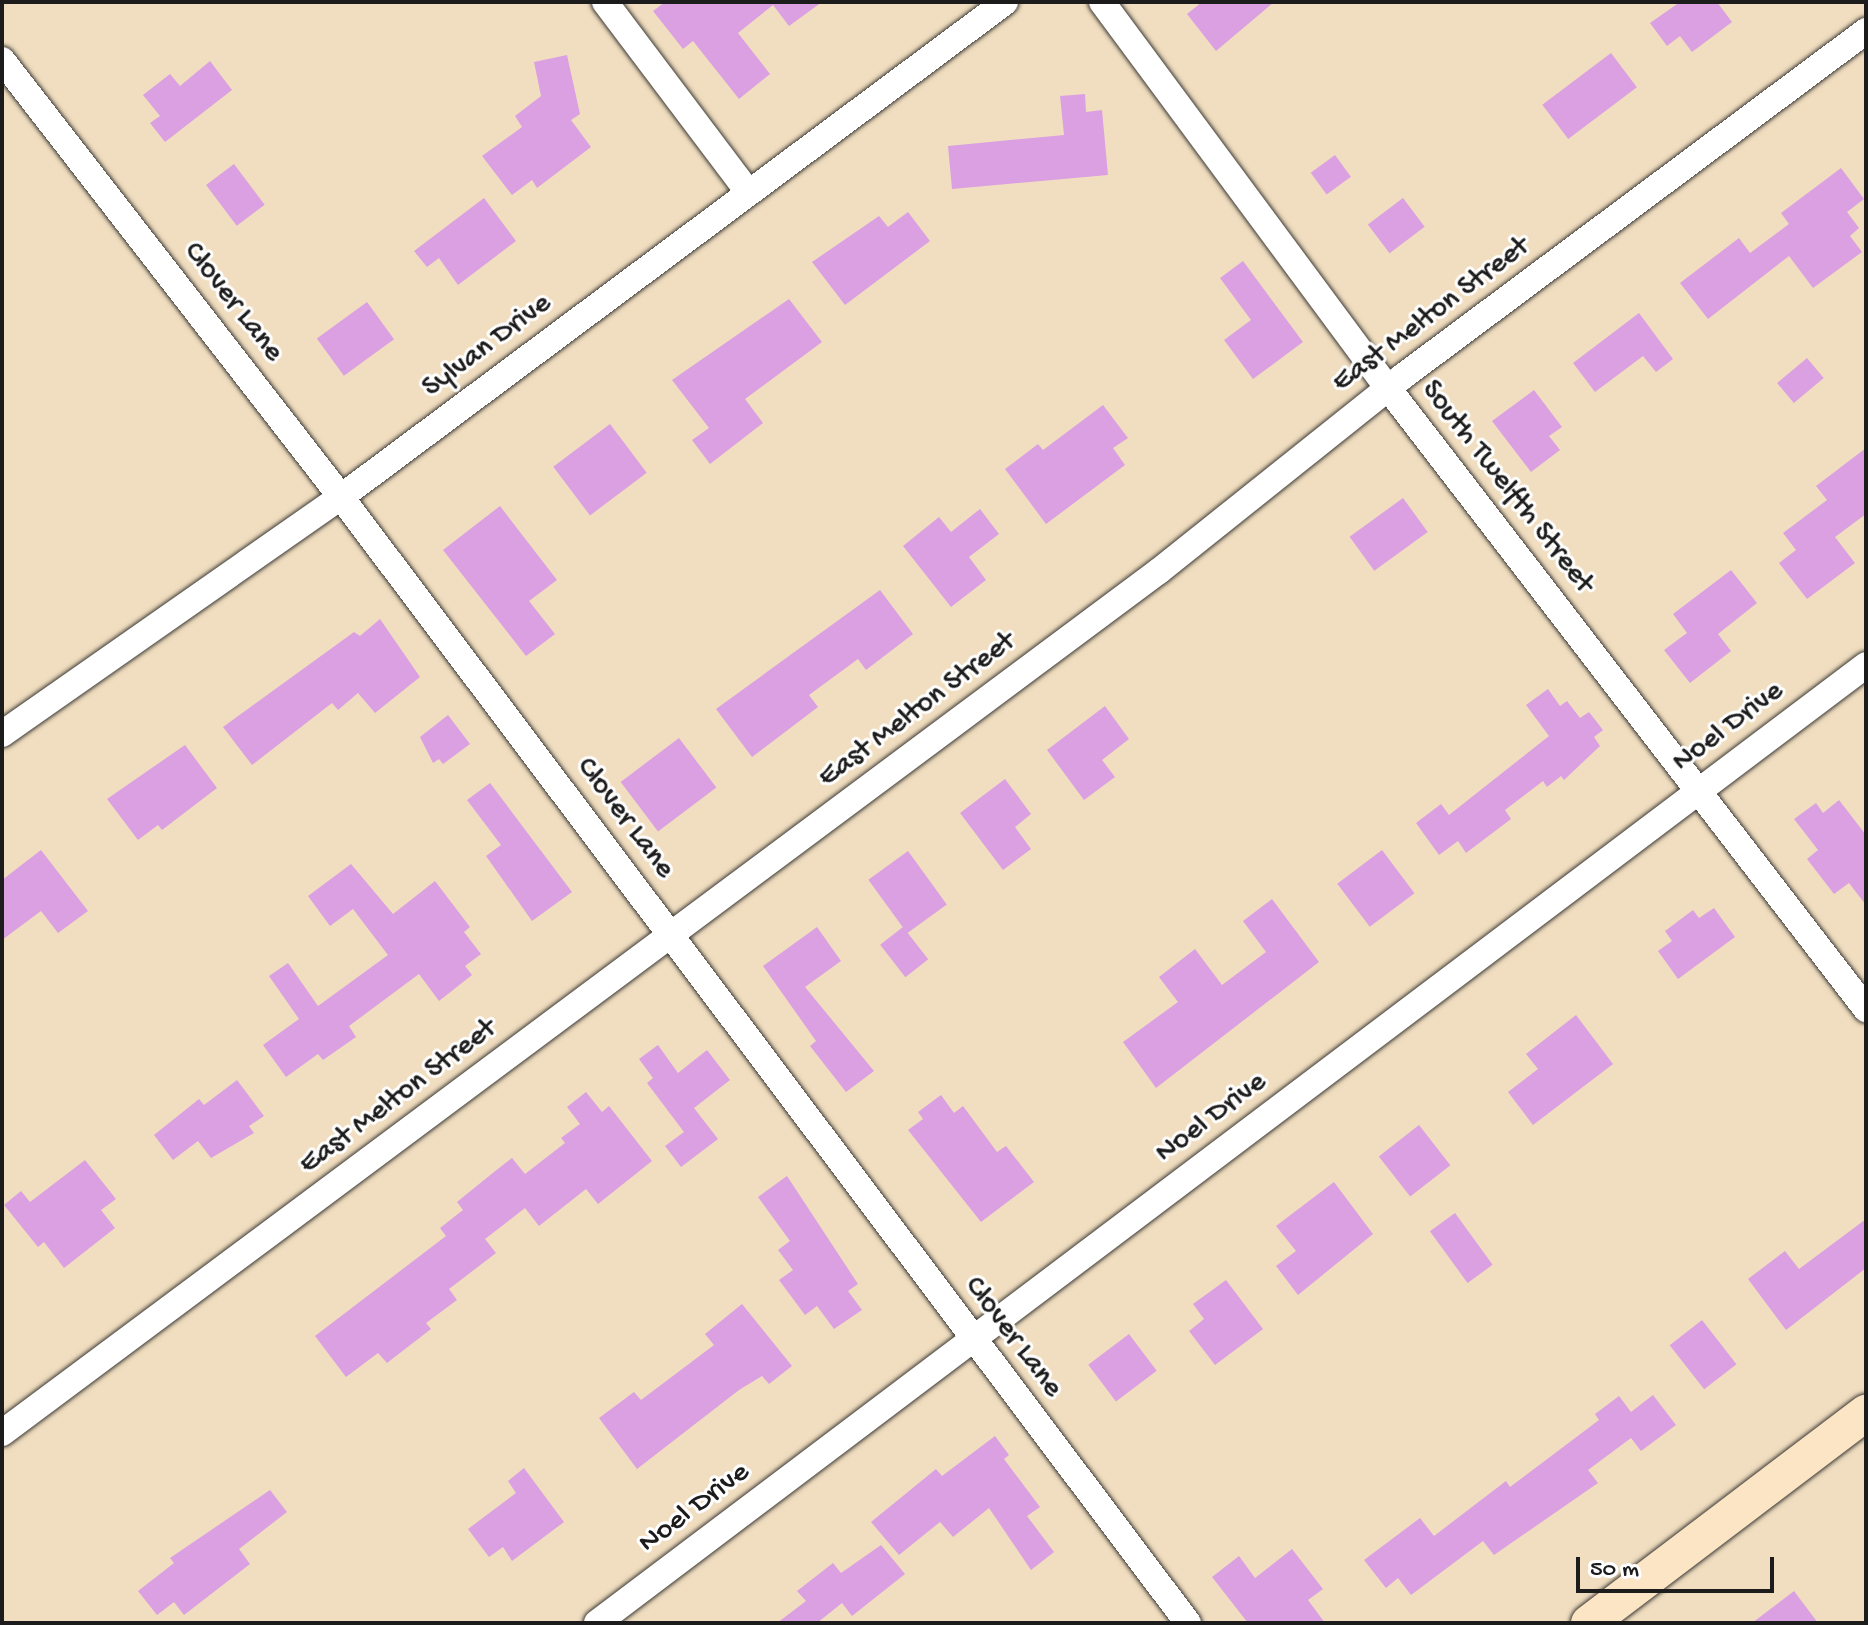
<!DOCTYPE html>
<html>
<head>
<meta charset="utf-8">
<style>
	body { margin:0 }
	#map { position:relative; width:1868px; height:1625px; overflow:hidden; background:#f1dec0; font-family:"Gochi Hand",sans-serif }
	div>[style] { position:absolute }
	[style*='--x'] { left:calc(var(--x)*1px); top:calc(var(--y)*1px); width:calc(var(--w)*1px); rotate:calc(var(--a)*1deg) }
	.building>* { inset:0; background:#daa0e1; transform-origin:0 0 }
	.roads { filter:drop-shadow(0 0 2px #3c3935) drop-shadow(0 0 2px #3c3935) }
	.street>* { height:26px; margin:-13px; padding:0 13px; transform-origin:13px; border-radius:13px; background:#fff }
	.secondary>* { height:36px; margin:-18px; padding:0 18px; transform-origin:18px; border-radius:18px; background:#fce5c4 }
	span { translate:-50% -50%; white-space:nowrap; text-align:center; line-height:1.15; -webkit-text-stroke:6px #fff; paint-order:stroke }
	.street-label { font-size:30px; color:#1c1c1c }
	.frame { position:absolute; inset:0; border:4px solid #1c1c1c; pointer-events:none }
	.scale { position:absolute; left:1576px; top:1557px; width:198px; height:36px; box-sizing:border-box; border:4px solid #1c1c1c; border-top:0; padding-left:10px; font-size:24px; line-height:28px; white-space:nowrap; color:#1c1c1c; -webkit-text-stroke:6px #fff; paint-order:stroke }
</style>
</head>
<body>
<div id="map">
	<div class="building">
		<div style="clip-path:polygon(665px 2px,822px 2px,789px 26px,773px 5px,738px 33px,770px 74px,739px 99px,693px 41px,683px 49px,653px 11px)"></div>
		<div style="clip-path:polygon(1202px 2px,1274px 2px,1216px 51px,1187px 14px)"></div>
		<div style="clip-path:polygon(1680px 2px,1717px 2px,1732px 22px,1692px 52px,1680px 36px,1667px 46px,1650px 23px)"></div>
		<div style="left:1611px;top:53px;width:43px;height:86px;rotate:53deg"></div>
		<div style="clip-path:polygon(567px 55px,580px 114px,571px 120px,591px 147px,537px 188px,532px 180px,512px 195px,482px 156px,522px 127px,515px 116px,541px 96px,534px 62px)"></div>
		<div style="clip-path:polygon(210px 61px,232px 90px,165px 142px,150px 123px,160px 116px,143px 95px,170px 74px,180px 86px)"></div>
		<div style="clip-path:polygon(1085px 94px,1086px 112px,1102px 110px,1108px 175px,952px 189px,948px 146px,1064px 135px,1060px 96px)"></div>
		<div style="left:1335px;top:155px;width:27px;height:30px;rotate:54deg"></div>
		<div style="left:234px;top:164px;width:51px;height:35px;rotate:53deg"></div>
		<div style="clip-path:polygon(1841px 168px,1864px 199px,1847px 212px,1859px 228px,1850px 236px,1862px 252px,1813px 288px,1789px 256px,1708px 319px,1680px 283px,1739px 238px,1750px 253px,1789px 224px,1781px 213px)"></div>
		<div style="clip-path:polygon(484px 198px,516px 241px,458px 285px,439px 258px,427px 267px,414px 251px)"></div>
		<div style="left:1403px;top:198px;width:36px;height:44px;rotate:53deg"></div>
		<div style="clip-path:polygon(908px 212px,930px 241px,845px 305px,812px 262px,879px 216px,888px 227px)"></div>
		<div style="clip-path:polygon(1243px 261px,1303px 342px,1253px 379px,1224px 340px,1251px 320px,1220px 278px)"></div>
		<div style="clip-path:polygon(789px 299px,822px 342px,745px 399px,763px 423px,710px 464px,692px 440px,709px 428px,672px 380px)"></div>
		<div style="left:367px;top:302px;width:46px;height:62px;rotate:54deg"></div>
		<div style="clip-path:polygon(1639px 313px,1673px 359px,1656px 372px,1643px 356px,1595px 392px,1573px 363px)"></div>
		<div style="left:1807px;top:358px;width:26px;height:39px;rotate:50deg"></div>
		<div style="clip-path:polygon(1534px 390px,1562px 427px,1549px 436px,1560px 450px,1531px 472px,1492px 421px)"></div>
		<div style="clip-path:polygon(1103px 405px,1128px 438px,1113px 448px,1125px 465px,1046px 524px,1005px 469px,1038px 444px,1043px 450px)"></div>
		<div style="left:610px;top:424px;width:61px;height:71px;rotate:53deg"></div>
		<div style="clip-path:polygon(1866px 448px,1866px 514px,1835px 537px,1855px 563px,1807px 599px,1779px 563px,1796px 550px,1783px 533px,1827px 500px,1816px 486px)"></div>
		<div style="left:1403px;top:498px;width:42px;height:66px;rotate:54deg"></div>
		<div style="clip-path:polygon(500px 506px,557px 580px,529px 601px,555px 634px,526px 656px,443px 550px)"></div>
		<div style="clip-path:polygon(980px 509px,999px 534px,969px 557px,986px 580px,951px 607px,903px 546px,939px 517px,951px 532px)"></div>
		<div style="clip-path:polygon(1731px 570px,1757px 603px,1718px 634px,1731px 651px,1690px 683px,1664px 650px,1687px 633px,1673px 614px)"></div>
		<div style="clip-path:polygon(880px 590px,913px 634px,866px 670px,858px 659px,809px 695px,818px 707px,752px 757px,716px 709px)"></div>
		<div style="clip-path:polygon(380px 619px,420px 677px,375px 713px,358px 693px,338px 710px,332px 703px,252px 765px,223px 727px,354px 632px,360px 636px)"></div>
		<div style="clip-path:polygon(1548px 689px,1560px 706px,1567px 701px,1580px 718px,1589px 712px,1603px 730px,1594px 737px,1600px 746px,1564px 780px,1561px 776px,1547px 787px,1543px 781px,1505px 810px,1511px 819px,1466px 853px,1458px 841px,1439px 855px,1416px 823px,1441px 804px,1449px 815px,1549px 736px,1526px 705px)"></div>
		<div style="clip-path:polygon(1105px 706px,1129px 739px,1102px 760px,1115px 777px,1084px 800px,1047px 750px)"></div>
		<div style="clip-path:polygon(448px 715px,470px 744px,443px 764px,439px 759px,433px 763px,420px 737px)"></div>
		<div style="left:679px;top:738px;width:62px;height:73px;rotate:53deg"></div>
		<div style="clip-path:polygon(185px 745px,217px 788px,162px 830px,158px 825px,138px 840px,107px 799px)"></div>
		<div style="clip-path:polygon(1005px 779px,1031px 814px,1015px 827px,1031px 849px,1003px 870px,960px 813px)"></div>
		<div style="clip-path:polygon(490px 783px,572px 892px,532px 921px,486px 856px,501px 845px,467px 800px)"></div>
		<div style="clip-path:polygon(1839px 800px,1866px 835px,1866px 905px,1849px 883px,1834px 894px,1807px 859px,1818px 850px,1794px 819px,1816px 803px,1823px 813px)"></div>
		<div style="clip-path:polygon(41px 850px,88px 911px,58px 933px,41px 911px,2px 940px,2px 880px)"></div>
		<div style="left:1382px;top:850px;width:54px;height:56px;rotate:53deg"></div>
		<div style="left:908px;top:851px;width:66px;height:49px;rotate:54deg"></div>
		<div style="clip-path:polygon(351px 864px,393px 914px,435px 881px,470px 927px,464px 932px,481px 954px,465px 966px,472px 975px,439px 1001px,419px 974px,349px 1026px,356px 1037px,323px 1060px,318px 1054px,286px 1077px,263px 1045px,299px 1019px,269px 976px,288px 963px,318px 1006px,388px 955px,353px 909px,330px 926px,308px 896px)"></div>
		<div style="clip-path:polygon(1272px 899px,1319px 962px,1156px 1088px,1123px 1042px,1178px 1002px,1159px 977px,1195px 949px,1222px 985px,1266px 952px,1243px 921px)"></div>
		<div style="clip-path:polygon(1714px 908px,1735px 937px,1678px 979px,1658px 951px,1672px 941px,1665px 931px,1693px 910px,1699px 918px)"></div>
		<div style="clip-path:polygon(817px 927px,841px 961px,805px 987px,874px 1071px,846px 1092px,810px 1046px,816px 1041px,763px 966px)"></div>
		<div style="left:903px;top:927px;width:41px;height:29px;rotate:52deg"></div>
		<div style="clip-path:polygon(1576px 1015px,1613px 1064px,1533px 1125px,1508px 1092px,1538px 1069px,1526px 1054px)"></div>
		<div style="clip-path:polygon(658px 1045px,678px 1073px,707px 1050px,730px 1080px,694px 1108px,718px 1139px,681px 1167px,665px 1146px,684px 1132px,647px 1083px,653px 1078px,639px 1059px)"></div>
		<div style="clip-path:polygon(237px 1080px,264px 1116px,249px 1126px,254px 1133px,211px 1158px,198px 1141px,173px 1160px,154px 1135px,199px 1099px,204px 1105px)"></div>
		<div style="clip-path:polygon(586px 1092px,602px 1112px,609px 1106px,652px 1161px,598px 1204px,586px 1189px,539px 1226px,525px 1208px,485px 1239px,496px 1253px,449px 1289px,457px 1300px,426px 1323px,431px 1329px,387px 1363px,378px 1353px,346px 1377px,315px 1336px,446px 1236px,440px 1228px,463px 1210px,457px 1202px,494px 1172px,512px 1158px,525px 1174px,565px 1143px,561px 1138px,580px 1124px,567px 1107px)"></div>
		<div style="clip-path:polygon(941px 1095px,954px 1113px,963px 1106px,997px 1152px,1006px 1146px,1034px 1182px,981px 1222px,908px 1130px,923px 1119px,918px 1112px)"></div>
		<div style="left:1419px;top:1125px;width:51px;height:51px;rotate:52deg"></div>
		<div style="clip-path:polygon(85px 1160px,116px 1199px,101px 1210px,115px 1228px,64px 1268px,44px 1242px,38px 1247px,4px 1205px,21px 1191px,30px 1202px)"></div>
		<div style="clip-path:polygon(787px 1176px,858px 1284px,848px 1291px,862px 1310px,834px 1329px,817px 1306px,805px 1315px,779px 1280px,793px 1270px,778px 1250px,790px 1241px,758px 1197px)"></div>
		<div style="clip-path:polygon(1334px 1182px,1373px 1234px,1298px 1295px,1276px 1266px,1296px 1251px,1276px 1226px)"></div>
		<div style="left:1455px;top:1213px;width:64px;height:31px;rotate:54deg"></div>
		<div style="clip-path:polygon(1866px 1219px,1866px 1268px,1786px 1330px,1748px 1279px,1785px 1251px,1799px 1269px)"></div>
		<div style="clip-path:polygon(1226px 1280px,1263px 1329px,1215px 1365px,1189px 1331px,1204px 1319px,1193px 1304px)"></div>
		<div style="clip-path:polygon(742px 1304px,792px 1366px,769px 1384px,762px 1376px,739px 1390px,637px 1469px,599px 1418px,634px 1392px,641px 1400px,714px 1345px,705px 1334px)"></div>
		<div style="left:1702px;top:1320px;width:56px;height:41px;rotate:52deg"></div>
		<div style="left:1129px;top:1334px;width:46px;height:51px;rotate:53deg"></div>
		<div style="clip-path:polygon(1653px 1395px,1676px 1425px,1641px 1451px,1631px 1438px,1588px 1470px,1598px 1483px,1494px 1555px,1483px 1541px,1411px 1595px,1398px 1578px,1386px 1588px,1364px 1560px,1420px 1518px,1434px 1536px,1506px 1481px,1510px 1487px,1599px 1420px,1595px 1414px,1619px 1396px,1631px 1412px)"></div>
		<div style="clip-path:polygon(995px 1436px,1009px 1455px,1004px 1459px,1040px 1507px,1027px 1516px,1054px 1552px,1031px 1570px,989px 1508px,953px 1537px,940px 1522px,899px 1555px,871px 1522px,936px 1469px,942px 1476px)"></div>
		<div style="clip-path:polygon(524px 1468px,564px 1522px,512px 1561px,503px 1547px,489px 1557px,468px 1529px,516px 1493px,508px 1481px)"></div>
		<div style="clip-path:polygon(270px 1490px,287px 1512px,239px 1549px,250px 1564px,184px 1615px,174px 1602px,157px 1615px,138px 1591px,174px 1563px,170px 1558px)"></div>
		<div style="clip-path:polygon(881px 1545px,905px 1574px,852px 1616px,842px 1603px,817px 1623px,777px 1623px,806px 1601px,797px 1591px,833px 1563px,841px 1573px)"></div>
		<div style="clip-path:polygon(1292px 1549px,1323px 1589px,1308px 1600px,1325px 1623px,1248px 1623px,1212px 1577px,1239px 1556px,1255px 1578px)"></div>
		<div style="clip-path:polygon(1794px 1591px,1818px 1623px,1752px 1623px)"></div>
	</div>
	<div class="roads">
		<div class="street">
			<div style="--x:605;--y:2;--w:238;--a:53"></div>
			<div style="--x:1102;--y:2;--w:480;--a:53.5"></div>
			<div style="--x:1388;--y:388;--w:784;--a:52.41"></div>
			<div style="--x:2;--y:60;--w:553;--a:52.2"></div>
			<div style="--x:341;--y:497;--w:1409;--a:53.05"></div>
			<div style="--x:2;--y:734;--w:414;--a:-35"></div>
			<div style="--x:341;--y:497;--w:828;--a:-36.7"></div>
			<div style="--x:2;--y:1433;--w:1443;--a:-36.69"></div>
			<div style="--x:1159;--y:571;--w:311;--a:-38.6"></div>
			<div style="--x:1402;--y:377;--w:579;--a:-36.71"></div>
			<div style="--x:597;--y:1623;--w:1590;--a:-37.05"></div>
		</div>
		<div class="secondary">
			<div style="--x:1589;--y:1623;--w:348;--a:-37.2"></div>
		</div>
	</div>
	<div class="street-label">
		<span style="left:232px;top:303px;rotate:52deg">Clover Lane</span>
		<span style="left:1432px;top:316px;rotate:-37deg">East Melton Street</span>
		<span style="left:488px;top:347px;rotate:-37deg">Sylvan Drive</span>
		<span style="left:1506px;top:488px;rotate:52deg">South Twelfth Street</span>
		<span style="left:918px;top:711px;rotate:-37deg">East Melton Street</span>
		<span style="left:1729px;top:728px;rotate:-37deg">Noel Drive</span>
		<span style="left:624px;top:819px;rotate:53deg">Clover Lane</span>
		<span style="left:399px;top:1098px;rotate:-37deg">East Melton Street</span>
		<span style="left:1212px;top:1119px;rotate:-37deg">Noel Drive</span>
		<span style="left:1012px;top:1338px;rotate:53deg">Clover Lane</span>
		<span style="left:695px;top:1509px;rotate:-37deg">Noel Drive</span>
	</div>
	<div class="frame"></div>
	<div class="scale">50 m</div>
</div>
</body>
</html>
